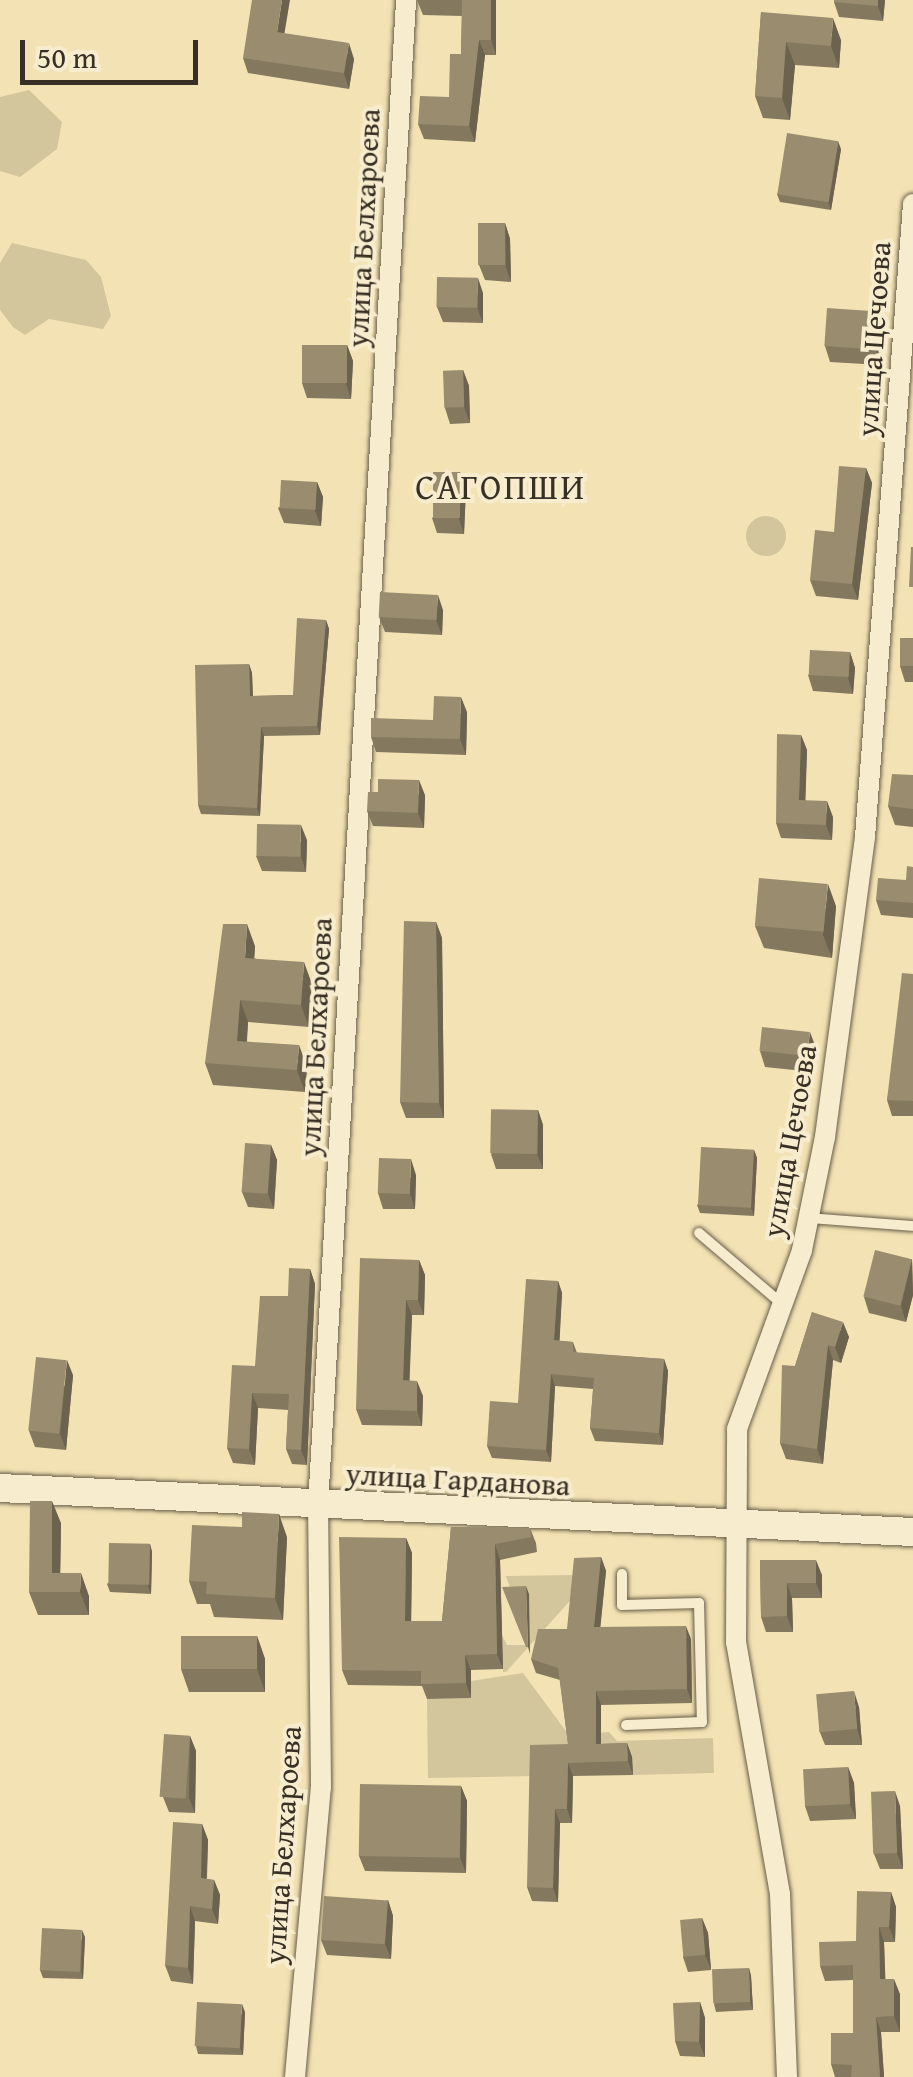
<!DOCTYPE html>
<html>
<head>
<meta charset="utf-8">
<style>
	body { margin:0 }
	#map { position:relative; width:913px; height:2077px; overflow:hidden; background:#f3e3b4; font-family:"Gentium Book Plus",serif }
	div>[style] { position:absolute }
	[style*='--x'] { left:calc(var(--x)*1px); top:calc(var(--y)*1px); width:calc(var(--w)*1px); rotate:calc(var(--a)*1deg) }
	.green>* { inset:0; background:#d3c59c }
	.round { border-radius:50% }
	.roads { filter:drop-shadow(0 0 2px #685d49) drop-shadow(0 0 2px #685d49) }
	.service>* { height:10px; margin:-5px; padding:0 5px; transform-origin:5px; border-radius:5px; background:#f7edce }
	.minor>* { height:20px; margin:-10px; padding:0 10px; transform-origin:10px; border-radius:10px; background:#f7edce }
	.tertiary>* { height:28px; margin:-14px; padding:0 14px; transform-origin:14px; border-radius:14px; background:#f7edce }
	.wall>* { inset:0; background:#84795f }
	.shaded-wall>* { inset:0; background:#6c634e }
	.building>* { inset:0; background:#9a8d6f; transform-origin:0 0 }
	span { translate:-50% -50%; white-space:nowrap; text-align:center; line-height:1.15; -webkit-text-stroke:8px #f7edce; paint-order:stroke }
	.street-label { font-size:30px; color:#393025 }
	.quarter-label { font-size:35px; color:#393025; letter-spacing:2.5px }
	.scale { position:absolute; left:20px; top:40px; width:178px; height:45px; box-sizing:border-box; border:5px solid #393025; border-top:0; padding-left:12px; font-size:30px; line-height:35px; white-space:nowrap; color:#393025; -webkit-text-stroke:8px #f7edce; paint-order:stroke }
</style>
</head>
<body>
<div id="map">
	<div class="green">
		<div style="clip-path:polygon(29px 90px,62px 122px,57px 149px,20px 177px,0 171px,0 97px)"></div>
		<div style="clip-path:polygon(12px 243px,86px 260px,101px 277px,111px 316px,103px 329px,49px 319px,25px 335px,13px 327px,0 310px,0 263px)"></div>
		<div class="round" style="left:746px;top:516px;width:40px;height:40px"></div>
		<div style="clip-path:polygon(575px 1575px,576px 1594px,506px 1672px,503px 1672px,502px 1635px,507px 1645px,530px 1645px,506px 1576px)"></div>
		<div style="clip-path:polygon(523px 1673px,577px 1746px,535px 1776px,428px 1778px,427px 1699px,471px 1698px,471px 1681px)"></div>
		<div style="clip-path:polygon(609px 1732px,617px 1741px,713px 1738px,714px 1773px,633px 1775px,632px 1757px,588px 1758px,595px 1733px)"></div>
	</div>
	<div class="roads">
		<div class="service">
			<div style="--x:809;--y:1218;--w:104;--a:4.4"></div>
			<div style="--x:699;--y:1233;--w:109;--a:40.5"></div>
			<div style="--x:622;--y:1574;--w:31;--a:90"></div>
			<div style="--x:622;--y:1605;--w:77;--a:-1.5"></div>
			<div style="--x:699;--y:1603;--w:119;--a:88.6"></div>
			<div style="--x:702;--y:1722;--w:76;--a:177.7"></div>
		</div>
		<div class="minor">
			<div style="--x:295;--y:2077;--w:291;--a:-84.9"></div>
			<div style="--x:321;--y:1787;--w:282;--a:-90.6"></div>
			<div style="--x:318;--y:1505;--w:1508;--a:-86.65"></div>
			<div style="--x:787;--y:2077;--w:183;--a:-92.2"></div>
			<div style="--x:780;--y:1894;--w:256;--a:-99.9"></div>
			<div style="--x:736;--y:1642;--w:213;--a:-89.7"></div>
			<div style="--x:737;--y:1429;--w:190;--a:-70"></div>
			<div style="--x:802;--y:1250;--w:115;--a:-78.5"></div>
			<div style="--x:825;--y:1137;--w:303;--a:-82.4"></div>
			<div style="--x:865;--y:837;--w:635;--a:-85.66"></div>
		</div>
		<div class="tertiary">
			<div style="--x:0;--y:1488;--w:914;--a:2.76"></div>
		</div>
	</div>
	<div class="wall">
		<div style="clip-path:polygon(417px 0,496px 0,496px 55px,485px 55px,475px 142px,424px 139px,418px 124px,449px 97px,461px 54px,462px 16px,423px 15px)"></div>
		<div style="clip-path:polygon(885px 0,883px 21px,839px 17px,834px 2px)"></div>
		<div style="clip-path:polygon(761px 12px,841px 40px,839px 68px,795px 65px,790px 120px,763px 118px,755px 96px)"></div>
		<div style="clip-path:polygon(284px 34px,354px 59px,349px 89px,248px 73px,243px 58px)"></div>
		<div style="clip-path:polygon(841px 149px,831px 210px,780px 202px,777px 194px)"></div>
		<div style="clip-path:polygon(505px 223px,510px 239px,511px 282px,485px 280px,479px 265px)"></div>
		<div style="clip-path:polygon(483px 293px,483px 323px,443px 322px,437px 307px)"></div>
		<div style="clip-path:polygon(878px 312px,884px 327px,881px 365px,830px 362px,825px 346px)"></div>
		<div style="clip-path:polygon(347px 345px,353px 361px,351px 399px,307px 398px,302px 383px)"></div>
		<div style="clip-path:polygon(463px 370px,469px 386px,470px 423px,450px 424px,445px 408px)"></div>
		<div style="clip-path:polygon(866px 468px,872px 483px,858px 600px,816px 596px,810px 580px)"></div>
		<div style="clip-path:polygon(317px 482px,323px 497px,321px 526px,284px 523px,278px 508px)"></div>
		<div style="clip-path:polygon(466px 488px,464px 534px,437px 533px,432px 518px)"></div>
		<div style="clip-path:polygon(443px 610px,442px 635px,385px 632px,379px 617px)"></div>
		<div style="clip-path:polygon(326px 620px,329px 629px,320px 735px,264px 736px,260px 816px,201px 814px,198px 805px,249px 664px,252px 673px,253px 696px,293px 695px)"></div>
		<div style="clip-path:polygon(913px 638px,913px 682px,905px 682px,900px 666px)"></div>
		<div style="clip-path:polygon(850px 652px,855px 668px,853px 694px,813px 691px,808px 675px)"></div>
		<div style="clip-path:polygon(467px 712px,466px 755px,376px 752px,371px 737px)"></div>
		<div style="clip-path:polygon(801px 735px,807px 750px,805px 800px,833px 817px,832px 840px,781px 838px,776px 823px)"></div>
		<div style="clip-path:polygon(913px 775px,913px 827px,895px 825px,888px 806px)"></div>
		<div style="clip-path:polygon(378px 792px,425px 795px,424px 828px,373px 826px,367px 811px)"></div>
		<div style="clip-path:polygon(307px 840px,306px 872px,262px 871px,256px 856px)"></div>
		<div style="clip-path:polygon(913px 867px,913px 918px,881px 915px,876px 900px,906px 880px)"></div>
		<div style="clip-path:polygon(836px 906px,832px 958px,764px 948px,755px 926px)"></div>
		<div style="clip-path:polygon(436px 922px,442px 938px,444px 1118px,406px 1118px,400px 1102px)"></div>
		<div style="clip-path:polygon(255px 946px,254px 958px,312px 984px,309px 1027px,248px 1022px,247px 1042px,307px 1067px,305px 1092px,213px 1085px,205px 1063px)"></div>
		<div style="clip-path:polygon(913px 974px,913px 1116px,892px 1116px,887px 1100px)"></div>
		<div style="clip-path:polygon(816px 1048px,813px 1072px,765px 1067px,760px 1051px)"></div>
		<div style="clip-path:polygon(538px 1110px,543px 1125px,543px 1169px,496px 1169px,491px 1154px)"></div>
		<div style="clip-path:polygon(271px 1145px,277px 1160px,274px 1209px,248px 1207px,242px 1192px)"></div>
		<div style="clip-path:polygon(754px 1150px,757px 1158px,754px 1216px,700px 1213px,697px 1205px)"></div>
		<div style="clip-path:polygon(416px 1175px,415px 1209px,383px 1209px,378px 1193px)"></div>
		<div style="clip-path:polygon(912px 1259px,913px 1295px,906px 1322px,869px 1313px,864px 1297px)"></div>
		<div style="clip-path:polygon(419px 1260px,425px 1275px,424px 1315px,412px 1315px,409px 1380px,423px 1396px,422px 1426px,362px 1425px,356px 1409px)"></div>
		<div style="clip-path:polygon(310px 1269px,315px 1284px,307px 1465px,292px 1464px,286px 1449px,288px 1410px,258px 1408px,255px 1465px,233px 1463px,227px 1448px,255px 1366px,288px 1296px)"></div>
		<div style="clip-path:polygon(558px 1281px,562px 1293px,559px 1341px,573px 1342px,577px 1353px,664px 1359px,668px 1371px,663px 1445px,595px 1441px,590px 1428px,593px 1389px,555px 1386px,551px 1462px,492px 1458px,487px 1446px,518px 1403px)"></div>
		<div style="clip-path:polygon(812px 1312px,849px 1337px,841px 1363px,833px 1360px,823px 1464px,786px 1459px,780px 1443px,795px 1366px)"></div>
		<div style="clip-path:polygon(73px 1375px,66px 1450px,35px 1447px,29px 1431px)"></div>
		<div style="clip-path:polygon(61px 1523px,60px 1573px,89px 1596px,89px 1615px,38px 1615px,29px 1592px)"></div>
		<div style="clip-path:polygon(451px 1527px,530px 1528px,536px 1543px,537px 1552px,500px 1560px,503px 1669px,471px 1670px,471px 1698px,427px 1699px,422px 1686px,348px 1685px,342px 1670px,406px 1538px,412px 1553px,411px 1621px,442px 1621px)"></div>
		<div style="clip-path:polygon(287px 1537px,283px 1620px,214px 1617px,210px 1604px,197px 1604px,189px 1581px)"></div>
		<div style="clip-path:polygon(150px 1544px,152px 1552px,151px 1594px,110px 1592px,107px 1584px)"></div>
		<div style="clip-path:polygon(601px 1557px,606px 1571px,600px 1627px,691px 1639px,692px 1703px,601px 1705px,601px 1744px,627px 1743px,632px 1757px,633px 1775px,573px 1776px,572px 1823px,560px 1823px,558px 1902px,532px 1901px,527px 1887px,568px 1744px,560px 1680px,536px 1673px,531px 1659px,567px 1629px)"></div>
		<div style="clip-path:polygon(760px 1560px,822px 1575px,822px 1598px,792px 1598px,793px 1632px,766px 1632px,761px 1617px)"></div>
		<div style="clip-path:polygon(257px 1636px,265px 1659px,265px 1692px,189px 1692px,181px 1669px)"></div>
		<div style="clip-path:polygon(859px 1707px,862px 1745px,825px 1745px,819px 1730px)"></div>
		<div style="clip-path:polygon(190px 1736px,196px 1751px,195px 1813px,169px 1812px,163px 1797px)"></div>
		<div style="clip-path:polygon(848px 1767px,854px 1783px,856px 1819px,810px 1821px,805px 1806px)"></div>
		<div style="clip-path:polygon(461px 1786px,467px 1801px,466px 1873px,365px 1871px,359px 1856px)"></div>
		<div style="clip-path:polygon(900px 1806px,903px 1869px,880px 1869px,874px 1854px)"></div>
		<div style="clip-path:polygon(202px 1824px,208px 1840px,207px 1879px,214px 1880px,220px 1895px,218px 1924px,195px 1921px,193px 1984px,171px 1981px,165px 1965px)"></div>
		<div style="clip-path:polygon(891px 1892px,896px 1907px,895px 1942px,884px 1942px,885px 1979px,900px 1994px,900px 2032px,881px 2032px,884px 2077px,835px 2077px,831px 2064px,853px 2033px,853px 1980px,825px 1981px,820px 1966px,856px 1941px)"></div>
		<div style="clip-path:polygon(388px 1900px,393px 1916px,391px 1959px,327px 1955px,321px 1940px)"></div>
		<div style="clip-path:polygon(702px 1918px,708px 1933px,711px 1970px,688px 1972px,683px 1957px)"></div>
		<div style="clip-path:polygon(85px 1937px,83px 1979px,43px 1978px,40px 1970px)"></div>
		<div style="clip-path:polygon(749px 1968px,751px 1976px,753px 2010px,716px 2012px,714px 2004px)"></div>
		<div style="clip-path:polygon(700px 2002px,705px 2018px,705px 2057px,680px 2056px,675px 2041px)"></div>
		<div style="clip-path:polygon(245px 2012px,243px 2055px,198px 2054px,196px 2046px)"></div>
	</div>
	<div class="shaded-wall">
		<div style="clip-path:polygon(282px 0,290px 0,282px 48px,277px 32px)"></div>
		<div style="clip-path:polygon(491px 0,496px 0,496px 55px,491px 40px)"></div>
		<div style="clip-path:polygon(878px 0,885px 0,883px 21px,878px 6px)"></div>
		<div style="clip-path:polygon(833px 18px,841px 40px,839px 68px,831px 46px)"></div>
		<div style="clip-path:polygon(479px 40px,485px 55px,475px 142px,469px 126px)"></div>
		<div style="clip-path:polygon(786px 42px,795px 65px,790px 120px,782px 98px)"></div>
		<div style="clip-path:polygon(349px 43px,354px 59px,349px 89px,344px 73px)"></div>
		<div style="clip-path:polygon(838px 141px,841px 149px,831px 210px,828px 202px)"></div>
		<div style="clip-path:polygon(505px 223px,510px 239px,511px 282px,506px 267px)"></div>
		<div style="clip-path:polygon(478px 278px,483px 293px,483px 323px,477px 307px)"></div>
		<div style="clip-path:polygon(878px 312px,884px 327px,881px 365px,876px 350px)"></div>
		<div style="clip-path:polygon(347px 345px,353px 361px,351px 399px,346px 384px)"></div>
		<div style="clip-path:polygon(463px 370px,469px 386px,470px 423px,464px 407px)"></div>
		<div style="clip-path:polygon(866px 468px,872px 483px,858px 600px,852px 584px)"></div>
		<div style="clip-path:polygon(460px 472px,466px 488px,464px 534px,459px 519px)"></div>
		<div style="clip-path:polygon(317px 482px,323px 497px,321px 526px,315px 511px)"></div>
		<div style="clip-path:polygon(438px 595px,443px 610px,442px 635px,436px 620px)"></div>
		<div style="clip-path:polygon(326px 620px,329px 629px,320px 735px,317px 726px)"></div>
		<div style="clip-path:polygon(850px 652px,855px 668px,853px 694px,848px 678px)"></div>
		<div style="clip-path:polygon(249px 664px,252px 673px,253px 705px,250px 696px)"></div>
		<div style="clip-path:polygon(461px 697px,467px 712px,466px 755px,460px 739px)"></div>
		<div style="clip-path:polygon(261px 727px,264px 736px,260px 816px,257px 808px)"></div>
		<div style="clip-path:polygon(801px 735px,807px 750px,805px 815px,799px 800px)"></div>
		<div style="clip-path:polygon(419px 780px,425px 795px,424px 828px,418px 813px)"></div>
		<div style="clip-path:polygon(827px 801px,833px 817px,832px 840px,826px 825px)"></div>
		<div style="clip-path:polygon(301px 825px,307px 840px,306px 872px,301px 856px)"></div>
		<div style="clip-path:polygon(828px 884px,836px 906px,832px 958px,823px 935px)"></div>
		<div style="clip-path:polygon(436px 922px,442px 938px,444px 1118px,439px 1103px)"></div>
		<div style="clip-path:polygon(247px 924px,255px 946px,253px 980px,245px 958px)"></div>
		<div style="clip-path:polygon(304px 962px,312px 984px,309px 1027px,301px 1005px)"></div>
		<div style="clip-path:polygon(240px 1000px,248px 1022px,245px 1063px,237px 1041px)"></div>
		<div style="clip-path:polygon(810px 1032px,816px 1048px,813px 1072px,807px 1057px)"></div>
		<div style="clip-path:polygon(299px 1045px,307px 1067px,305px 1092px,297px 1070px)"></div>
		<div style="clip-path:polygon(538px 1110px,543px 1125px,543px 1169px,537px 1154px)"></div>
		<div style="clip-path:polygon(271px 1145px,277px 1160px,274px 1209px,268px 1194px)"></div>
		<div style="clip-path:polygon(754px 1150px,757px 1158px,754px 1216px,751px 1208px)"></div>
		<div style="clip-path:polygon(411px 1159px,416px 1175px,415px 1209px,410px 1194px)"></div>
		<div style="clip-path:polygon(912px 1259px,913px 1295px,906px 1322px,901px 1306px)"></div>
		<div style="clip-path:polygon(419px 1260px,425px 1275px,424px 1315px,418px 1300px)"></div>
		<div style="clip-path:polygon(310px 1269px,315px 1284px,307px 1465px,301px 1450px)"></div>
		<div style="clip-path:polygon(558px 1281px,562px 1293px,559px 1353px,554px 1340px)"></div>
		<div style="clip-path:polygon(406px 1300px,412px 1315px,409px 1396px,403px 1380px)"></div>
		<div style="clip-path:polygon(843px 1322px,849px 1337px,841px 1363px,835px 1347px)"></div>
		<div style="clip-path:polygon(828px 1345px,833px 1360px,823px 1464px,817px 1449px)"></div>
		<div style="clip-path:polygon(664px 1359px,668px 1371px,663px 1445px,659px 1433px)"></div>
		<div style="clip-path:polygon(67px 1360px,73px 1375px,66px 1450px,60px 1434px)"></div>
		<div style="clip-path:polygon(551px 1374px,555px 1386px,551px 1462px,546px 1450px)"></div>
		<div style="clip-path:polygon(417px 1381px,423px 1396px,422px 1426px,417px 1411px)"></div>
		<div style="clip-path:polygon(252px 1393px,258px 1408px,255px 1465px,249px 1449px)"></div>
		<div style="clip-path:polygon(52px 1501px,61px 1523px,60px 1592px,52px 1573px)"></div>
		<div style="clip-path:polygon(279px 1514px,287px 1537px,283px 1620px,275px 1598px)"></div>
		<div style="clip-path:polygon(406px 1538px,412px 1553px,411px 1636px,405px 1621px)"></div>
		<div style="clip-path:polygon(150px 1544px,152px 1552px,151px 1594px,148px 1586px)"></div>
		<div style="clip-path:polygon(495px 1544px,500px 1560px,503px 1669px,497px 1654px)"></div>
		<div style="clip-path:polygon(601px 1557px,606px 1571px,599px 1641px,594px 1627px)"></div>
		<div style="clip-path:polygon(816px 1560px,822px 1575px,822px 1598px,816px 1583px)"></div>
		<div style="clip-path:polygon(81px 1573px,89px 1596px,89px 1615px,80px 1592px)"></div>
		<div style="clip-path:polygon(787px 1583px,792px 1598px,793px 1632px,787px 1616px)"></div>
		<div style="clip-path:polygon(526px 1586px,529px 1594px,530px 1654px,528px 1647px)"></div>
		<div style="clip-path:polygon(686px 1626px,691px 1639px,692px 1703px,687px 1689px)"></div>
		<div style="clip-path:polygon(257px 1636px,265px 1659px,265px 1692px,257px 1669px)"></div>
		<div style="clip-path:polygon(465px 1655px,471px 1670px,471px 1698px,466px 1683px)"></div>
		<div style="clip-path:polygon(596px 1691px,601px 1705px,601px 1758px,596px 1744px)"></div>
		<div style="clip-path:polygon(854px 1691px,859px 1707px,862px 1745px,857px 1729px)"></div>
		<div style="clip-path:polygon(190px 1736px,196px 1751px,195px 1813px,189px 1798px)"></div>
		<div style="clip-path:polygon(627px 1743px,632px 1757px,633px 1775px,628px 1761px)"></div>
		<div style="clip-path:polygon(568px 1763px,573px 1776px,572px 1823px,567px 1809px)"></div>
		<div style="clip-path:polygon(848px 1767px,854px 1783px,856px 1819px,850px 1804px)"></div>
		<div style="clip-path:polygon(461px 1786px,467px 1801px,466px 1873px,460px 1857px)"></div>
		<div style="clip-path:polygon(895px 1791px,900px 1806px,903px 1869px,897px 1853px)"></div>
		<div style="clip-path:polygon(555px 1809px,560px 1823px,558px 1902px,553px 1888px)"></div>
		<div style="clip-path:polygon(202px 1824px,208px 1840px,206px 1893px,201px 1878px)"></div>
		<div style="clip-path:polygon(214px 1880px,220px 1895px,218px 1924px,212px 1909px)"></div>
		<div style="clip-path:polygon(891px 1892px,896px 1907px,895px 1942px,889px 1927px)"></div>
		<div style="clip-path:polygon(388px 1900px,393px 1916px,391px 1959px,385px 1944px)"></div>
		<div style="clip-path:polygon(190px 1906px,195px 1921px,193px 1984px,188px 1968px)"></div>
		<div style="clip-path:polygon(702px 1918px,708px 1933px,711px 1970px,705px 1955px)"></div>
		<div style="clip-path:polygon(879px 1927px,884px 1942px,886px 1994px,880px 1979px)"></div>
		<div style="clip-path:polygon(82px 1930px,85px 1937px,83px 1979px,81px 1971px)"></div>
		<div style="clip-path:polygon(749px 1968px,751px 1976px,753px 2010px,750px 2002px)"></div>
		<div style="clip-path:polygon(894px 1979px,900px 1994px,900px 2032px,894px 2016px)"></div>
		<div style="clip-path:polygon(700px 2002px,705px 2018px,705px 2057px,699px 2042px)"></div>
		<div style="clip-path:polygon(242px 2004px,245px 2012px,243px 2055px,240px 2048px)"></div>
		<div style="clip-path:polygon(876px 2017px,881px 2032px,884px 2077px,880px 2077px)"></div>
	</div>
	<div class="building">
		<div style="clip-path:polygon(252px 0,282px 0,277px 32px,349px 43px,344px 73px,243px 58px)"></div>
		<div style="clip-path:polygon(462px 0,491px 0,491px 40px,479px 40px,469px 126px,418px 124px,420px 96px,449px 97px,450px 54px,461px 54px)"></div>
		<div style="clip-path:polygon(834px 0,878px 0,878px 6px,834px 2px)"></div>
		<div style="clip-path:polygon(761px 12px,833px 18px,831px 46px,786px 42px,782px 98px,755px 96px)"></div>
		<div style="left:787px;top:133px;width:52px;height:62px;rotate:9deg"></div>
		<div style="left:478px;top:223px;width:27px;height:42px"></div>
		<div style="left:437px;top:277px;width:41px;height:30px;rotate:1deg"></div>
		<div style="left:827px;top:308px;width:51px;height:38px;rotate:4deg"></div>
		<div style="left:302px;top:345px;width:45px;height:38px"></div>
		<div style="left:463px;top:370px;width:37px;height:20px;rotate:88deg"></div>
		<div style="clip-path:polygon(839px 466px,866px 468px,852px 584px,810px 580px,815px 530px,834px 532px)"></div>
		<div style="left:433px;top:472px;width:27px;height:46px"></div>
		<div style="left:281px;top:480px;width:36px;height:28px;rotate:3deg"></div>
		<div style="clip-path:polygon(911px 547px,913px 547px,913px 587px,909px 587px)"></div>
		<div style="left:380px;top:592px;width:58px;height:25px;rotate:3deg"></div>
		<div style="clip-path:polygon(297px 618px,326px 620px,317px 726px,261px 727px,257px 808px,198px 805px,195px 665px,249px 664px,250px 696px,293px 695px)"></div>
		<div style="left:900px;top:638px;width:13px;height:28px"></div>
		<div style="left:810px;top:650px;width:40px;height:25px;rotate:3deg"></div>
		<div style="clip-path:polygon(434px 696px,461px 697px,460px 739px,371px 737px,371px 718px,433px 720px)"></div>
		<div style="clip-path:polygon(777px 734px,801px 735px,799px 800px,827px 801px,826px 825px,776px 823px)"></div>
		<div style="clip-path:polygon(892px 774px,913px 775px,913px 809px,888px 806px)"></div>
		<div style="clip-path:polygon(378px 779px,419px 780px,418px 813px,367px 811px,368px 792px,378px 792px)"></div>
		<div style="left:257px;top:824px;width:44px;height:32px;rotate:1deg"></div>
		<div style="clip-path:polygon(907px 866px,913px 867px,913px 903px,876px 900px,878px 878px,906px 880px)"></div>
		<div style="left:759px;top:878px;width:69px;height:48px;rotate:5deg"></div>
		<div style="clip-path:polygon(404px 921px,436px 922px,439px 1103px,400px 1102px)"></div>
		<div style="clip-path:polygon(223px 924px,247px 924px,245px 958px,304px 962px,301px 1005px,240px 1000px,237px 1041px,299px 1045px,297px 1070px,205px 1063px)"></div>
		<div style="clip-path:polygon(902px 973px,913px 974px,913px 1101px,887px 1100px)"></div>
		<div style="left:762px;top:1027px;width:48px;height:24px;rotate:6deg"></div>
		<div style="left:538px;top:1110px;width:44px;height:47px;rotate:91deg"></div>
		<div style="left:245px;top:1143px;width:26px;height:49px;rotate:4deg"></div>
		<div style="left:701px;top:1147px;width:53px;height:58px;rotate:3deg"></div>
		<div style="left:379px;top:1158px;width:32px;height:35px;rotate:2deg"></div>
		<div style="left:875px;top:1250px;width:38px;height:48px;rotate:14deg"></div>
		<div style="clip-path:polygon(360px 1258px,419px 1260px,418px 1300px,406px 1300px,403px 1380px,417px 1381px,417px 1411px,356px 1409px)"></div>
		<div style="clip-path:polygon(289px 1268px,310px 1269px,301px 1450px,286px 1449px,289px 1394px,252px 1393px,249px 1449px,227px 1448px,232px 1365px,255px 1366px,260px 1296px,288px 1296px)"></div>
		<div style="clip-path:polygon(526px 1279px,558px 1281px,554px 1340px,573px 1342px,573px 1352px,664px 1359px,659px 1433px,590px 1428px,594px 1378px,551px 1374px,546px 1450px,487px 1446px,490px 1401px,518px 1403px)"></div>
		<div style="clip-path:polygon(812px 1312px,843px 1322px,835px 1347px,828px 1345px,817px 1449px,780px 1443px,782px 1365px,795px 1366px)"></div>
		<div style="left:36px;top:1357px;width:31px;height:74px;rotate:6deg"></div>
		<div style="clip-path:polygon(30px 1501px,52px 1501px,52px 1573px,81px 1573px,80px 1592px,29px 1592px)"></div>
		<div style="clip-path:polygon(242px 1512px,279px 1514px,275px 1598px,206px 1594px,207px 1582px,189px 1581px,192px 1525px,242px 1527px)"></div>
		<div style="clip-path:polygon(451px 1527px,530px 1528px,531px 1537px,495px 1544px,497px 1654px,465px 1655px,466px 1683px,421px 1684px,421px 1671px,342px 1670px,339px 1537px,406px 1538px,405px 1621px,442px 1621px)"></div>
		<div style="left:109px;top:1543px;width:41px;height:41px;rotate:1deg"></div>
		<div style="clip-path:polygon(601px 1557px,594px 1627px,686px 1626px,687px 1689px,596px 1691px,596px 1744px,627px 1743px,628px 1761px,568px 1763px,567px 1809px,555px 1809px,553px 1888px,527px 1887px,530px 1745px,568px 1744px,558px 1668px,531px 1659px,538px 1629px,567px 1629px,574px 1558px)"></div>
		<div style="clip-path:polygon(760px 1560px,816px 1560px,816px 1583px,787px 1583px,787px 1616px,761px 1617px)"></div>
		<div style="clip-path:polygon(526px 1586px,528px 1647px,526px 1647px,502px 1587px)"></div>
		<div style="left:181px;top:1636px;width:76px;height:33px"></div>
		<div style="left:854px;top:1691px;width:38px;height:38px;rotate:85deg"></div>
		<div style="left:164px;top:1734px;width:26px;height:63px;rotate:4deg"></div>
		<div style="left:848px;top:1767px;width:37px;height:45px;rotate:87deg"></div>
		<div style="left:360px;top:1784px;width:101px;height:72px;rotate:1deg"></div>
		<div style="left:895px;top:1791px;width:62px;height:24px;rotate:88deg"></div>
		<div style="clip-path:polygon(173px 1822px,202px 1824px,201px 1878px,214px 1880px,212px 1909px,190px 1906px,188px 1968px,165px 1965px)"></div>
		<div style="clip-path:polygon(857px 1891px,891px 1892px,889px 1927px,879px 1927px,880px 1979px,894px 1979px,894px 2016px,876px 2017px,880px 2077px,851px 2077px,852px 2065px,831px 2064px,831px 2033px,853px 2033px,853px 1965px,820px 1966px,819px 1942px,856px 1941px)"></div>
		<div style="left:324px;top:1896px;width:64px;height:44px;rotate:4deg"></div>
		<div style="left:702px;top:1918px;width:37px;height:22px;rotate:85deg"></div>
		<div style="left:42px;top:1928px;width:40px;height:42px;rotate:3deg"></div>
		<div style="left:749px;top:1968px;width:34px;height:37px;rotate:88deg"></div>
		<div style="left:197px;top:2002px;width:45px;height:44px;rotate:3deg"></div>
		<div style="clip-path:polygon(700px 2002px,699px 2042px,675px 2041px,673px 2003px)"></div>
	</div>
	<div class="street-label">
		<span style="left:363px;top:228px;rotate:-87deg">улица Белхароева</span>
		<span style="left:873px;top:339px;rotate:-86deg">улица Цечоева</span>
		<span style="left:315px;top:1037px;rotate:-87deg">улица Белхароева</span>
		<span style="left:789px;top:1141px;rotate:-80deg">улица Цечоева</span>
		<span style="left:458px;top:1479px;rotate:3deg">улица Гарданова</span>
		<span style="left:282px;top:1845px;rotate:-86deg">улица Белхароева</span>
	</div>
	<div class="quarter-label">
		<span style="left:501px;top:487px">САГОПШИ</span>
	</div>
	<div class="scale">50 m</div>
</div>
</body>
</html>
